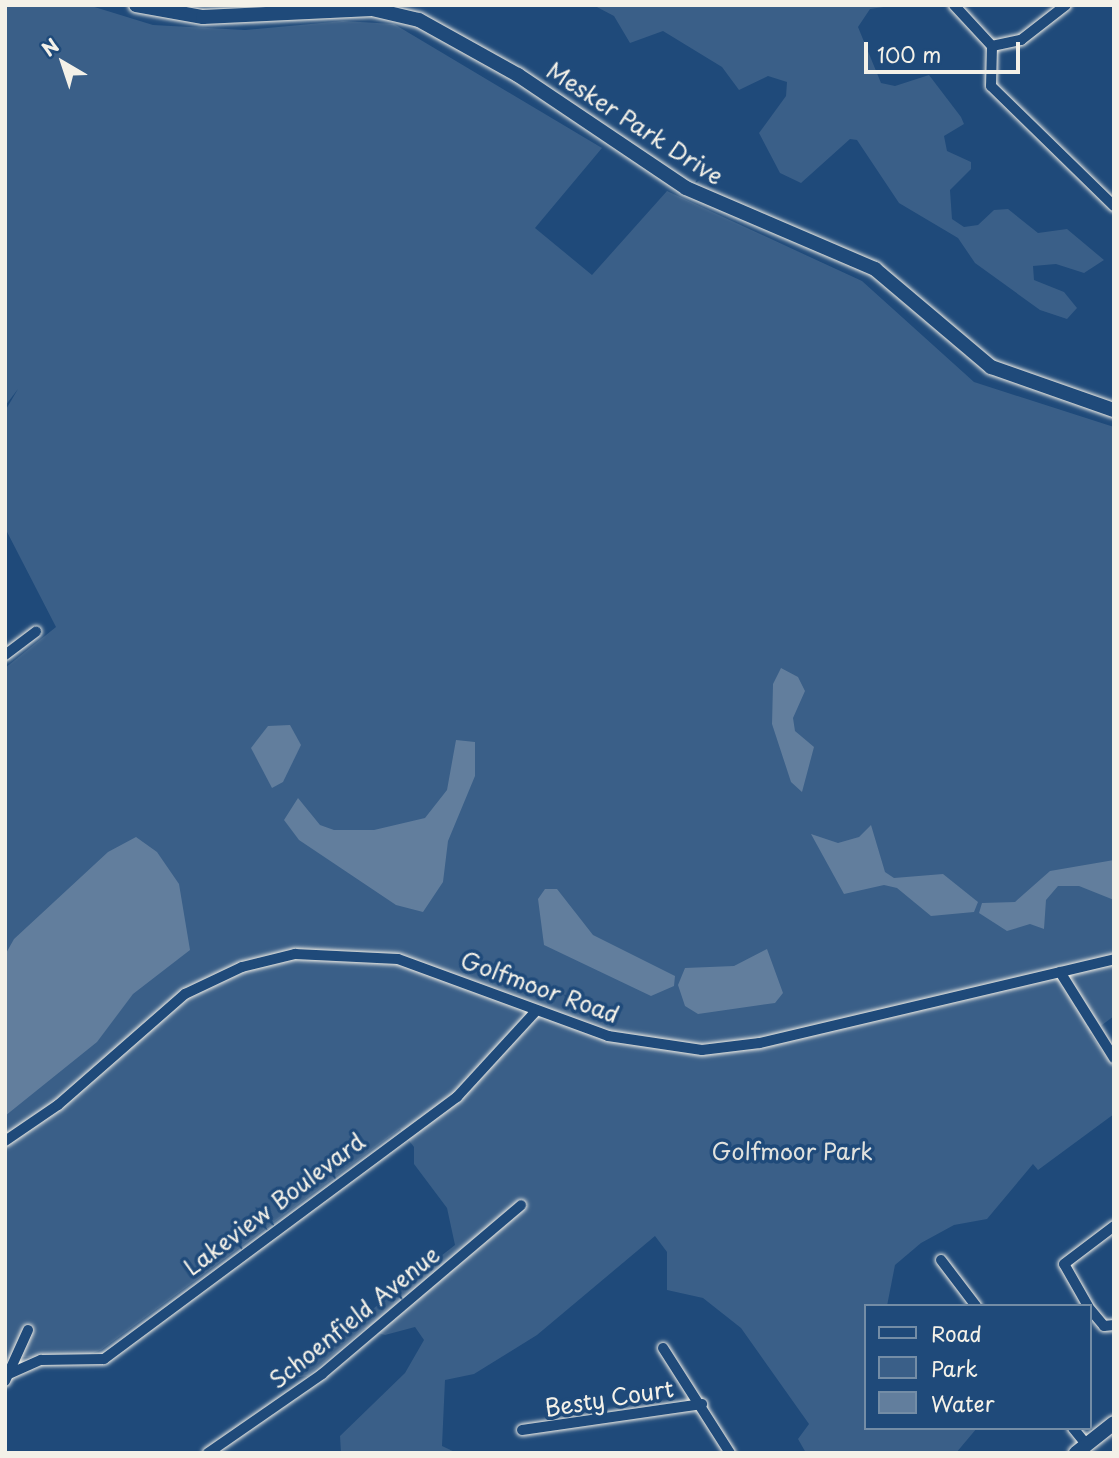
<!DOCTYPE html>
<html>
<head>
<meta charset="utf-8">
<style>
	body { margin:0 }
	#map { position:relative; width:1119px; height:1458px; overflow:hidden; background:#1f4a7a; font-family:"Playpen Sans",sans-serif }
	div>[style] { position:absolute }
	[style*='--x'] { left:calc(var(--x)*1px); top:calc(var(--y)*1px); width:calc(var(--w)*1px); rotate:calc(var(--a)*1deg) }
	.green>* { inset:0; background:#3a5f88 }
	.water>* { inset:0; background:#627e9d }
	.roads { filter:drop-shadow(0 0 2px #f4f1e8) drop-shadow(0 0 2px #f4f1e8) }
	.street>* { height:10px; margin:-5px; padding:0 5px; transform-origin:5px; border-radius:5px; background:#1f4a7a }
	.secondary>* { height:14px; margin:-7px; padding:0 7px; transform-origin:7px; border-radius:7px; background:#1f4a7a }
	span { translate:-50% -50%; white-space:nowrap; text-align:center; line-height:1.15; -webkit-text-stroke:7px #1f4a7a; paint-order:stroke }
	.street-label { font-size:23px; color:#f4f1e8 }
	.park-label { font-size:23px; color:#e1e2de }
	.frame { position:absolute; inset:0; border:7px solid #f4f1e8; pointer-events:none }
	.legend { position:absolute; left:864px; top:1304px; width:228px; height:126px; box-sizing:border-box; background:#1f4a7a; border:2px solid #748da6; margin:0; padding:9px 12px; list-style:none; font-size:21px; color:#f4f1e8 }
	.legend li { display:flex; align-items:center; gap:14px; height:35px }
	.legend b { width:35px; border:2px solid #748da6 }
	.north { position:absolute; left:28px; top:28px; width:70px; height:70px; -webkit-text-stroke:5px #1f4a7a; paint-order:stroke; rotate:321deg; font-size:19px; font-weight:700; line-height:28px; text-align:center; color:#f4f1e8 }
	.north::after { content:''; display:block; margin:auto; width:24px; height:32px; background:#f4f1e8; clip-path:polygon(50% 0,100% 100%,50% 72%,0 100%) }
	.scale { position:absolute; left:864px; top:42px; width:156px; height:32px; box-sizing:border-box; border:4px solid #f4f1e8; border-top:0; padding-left:9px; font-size:21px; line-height:24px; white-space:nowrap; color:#f4f1e8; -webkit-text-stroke:5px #1f4a7a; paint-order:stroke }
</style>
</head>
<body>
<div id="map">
	<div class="green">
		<div style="clip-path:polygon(5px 5px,88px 5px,153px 25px,245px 30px,343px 21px,394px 24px,602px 148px,535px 228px,592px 275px,667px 191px,862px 281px,974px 382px,1114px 427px,1114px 1016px,1090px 1034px,1114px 1068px,1114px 1114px,1038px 1170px,1033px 1164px,987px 1219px,954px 1225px,921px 1243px,895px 1265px,887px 1306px,865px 1306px,865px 1428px,977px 1428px,956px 1453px,806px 1453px,798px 1439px,809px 1424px,741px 1328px,703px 1298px,667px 1290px,667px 1252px,655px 1236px,537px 1335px,474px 1374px,445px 1380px,442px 1446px,457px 1453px,341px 1453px,340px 1436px,405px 1373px,424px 1340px,415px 1327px,385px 1335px,364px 1329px,307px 1376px,293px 1378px,306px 1361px,455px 1245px,447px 1208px,414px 1164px,414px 1147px,400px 1129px,101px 1350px,79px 1358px,12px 1357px,5px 1367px,5px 668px,56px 627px,5px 528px,5px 411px,18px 389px,5px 406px)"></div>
		<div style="clip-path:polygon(593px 5px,897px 5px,870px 9px,858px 27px,881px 83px,895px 86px,929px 75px,961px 117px,964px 124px,944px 136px,947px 151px,971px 162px,971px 169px,950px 190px,952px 219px,964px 227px,978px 225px,994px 210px,1008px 209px,1038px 233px,1067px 229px,1104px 260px,1084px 273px,1056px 264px,1033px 266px,1034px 280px,1064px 292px,1077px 308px,1067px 319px,1040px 310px,975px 263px,958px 238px,899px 203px,857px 140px,850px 139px,801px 183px,780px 173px,759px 133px,786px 96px,787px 82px,768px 76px,739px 90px,722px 67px,663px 31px,630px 43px,614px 16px)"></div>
	</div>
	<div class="water">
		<div style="clip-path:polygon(781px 668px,798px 677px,805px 691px,793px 718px,795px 731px,814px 747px,802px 792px,791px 782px,772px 724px,773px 684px)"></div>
		<div style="clip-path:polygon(290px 725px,301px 745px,283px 782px,272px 788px,251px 748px,268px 726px)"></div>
		<div style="clip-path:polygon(456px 740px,475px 742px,475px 776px,448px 841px,443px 882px,423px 912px,396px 905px,299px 840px,284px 820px,298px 798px,320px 825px,334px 830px,374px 830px,425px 818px,447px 790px)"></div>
		<div style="clip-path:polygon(871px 825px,885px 872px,894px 878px,943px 874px,978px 902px,974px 912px,931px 916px,897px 888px,884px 885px,844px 894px,811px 834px,838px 843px,859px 837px)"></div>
		<div style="clip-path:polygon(136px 837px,157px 852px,179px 884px,190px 950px,133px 994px,97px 1042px,5px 1116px,5px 955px,14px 939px,108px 852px)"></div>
		<div style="clip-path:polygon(1114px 860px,1114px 900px,1079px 886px,1058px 886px,1046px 900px,1044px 929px,1030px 924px,1007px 931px,979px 913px,982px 903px,1015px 902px,1050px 871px)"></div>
		<div style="clip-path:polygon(545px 889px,557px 889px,593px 935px,675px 976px,674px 986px,651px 996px,544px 945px,538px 899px)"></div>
		<div style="clip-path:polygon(767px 949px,783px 993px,775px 1003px,698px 1014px,685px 1006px,678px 985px,685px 968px,734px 966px)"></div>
	</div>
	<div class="roads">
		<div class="street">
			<div style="--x:954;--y:5;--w:56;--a:47.2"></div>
			<div style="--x:992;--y:46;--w:40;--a:91.4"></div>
			<div style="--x:991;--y:86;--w:172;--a:44.3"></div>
			<div style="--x:992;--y:46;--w:30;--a:-12"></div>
			<div style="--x:1021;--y:40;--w:57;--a:-37.9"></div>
			<div style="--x:5;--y:655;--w:39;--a:-37"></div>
			<div style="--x:1060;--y:972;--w:102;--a:57.9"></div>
			<div style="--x:5;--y:1141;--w:64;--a:-34.2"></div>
			<div style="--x:58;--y:1105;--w:169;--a:-41.2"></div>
			<div style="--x:185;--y:994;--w:63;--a:-25.3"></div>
			<div style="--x:242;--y:967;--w:55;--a:-13.8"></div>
			<div style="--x:295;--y:954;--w:103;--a:2.8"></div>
			<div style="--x:398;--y:959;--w:224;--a:20.1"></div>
			<div style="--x:608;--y:1036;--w:95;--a:8.5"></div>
			<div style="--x:702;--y:1050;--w:58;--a:-6.9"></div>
			<div style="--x:760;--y:1043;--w:364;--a:-13.3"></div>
			<div style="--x:941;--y:1260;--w:58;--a:52.7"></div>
			<div style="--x:1088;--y:1306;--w:48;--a:-119.7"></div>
			<div style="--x:1064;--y:1264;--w:63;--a:-37.2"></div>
			<div style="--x:1089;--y:1308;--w:23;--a:50"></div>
			<div style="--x:1104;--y:1326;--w:10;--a:-6"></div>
			<div style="--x:663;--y:1348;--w:125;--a:57.5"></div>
			<div style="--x:9;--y:1374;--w:35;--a:-24"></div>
			<div style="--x:41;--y:1360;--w:63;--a:-0.9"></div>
			<div style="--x:104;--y:1359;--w:440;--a:-36.6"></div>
			<div style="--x:457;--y:1097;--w:117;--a:-47.4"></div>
			<div style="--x:5;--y:1381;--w:56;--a:-65.7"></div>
			<div style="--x:1073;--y:1428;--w:22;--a:51"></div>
			<div style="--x:522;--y:1430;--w:182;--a:-8.2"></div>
			<div style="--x:208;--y:1453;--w:139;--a:-34.7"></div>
			<div style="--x:322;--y:1374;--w:261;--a:-40.3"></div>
		</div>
		<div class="secondary">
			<div style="--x:136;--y:5;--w:68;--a:10.2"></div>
			<div style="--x:203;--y:17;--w:169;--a:-2.7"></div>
			<div style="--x:372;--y:9;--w:48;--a:13.2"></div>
			<div style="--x:419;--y:20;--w:113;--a:29.1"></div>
			<div style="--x:518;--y:75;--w:202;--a:33.9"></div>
			<div style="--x:686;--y:188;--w:206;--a:23.2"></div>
			<div style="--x:875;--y:269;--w:152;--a:40.2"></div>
			<div style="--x:991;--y:367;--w:130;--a:19.3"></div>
			<div style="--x:1076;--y:1453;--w:48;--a:-38.3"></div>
		</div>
	</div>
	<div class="street-label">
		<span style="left:635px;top:123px;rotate:33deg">Mesker Park Drive</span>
		<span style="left:540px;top:987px;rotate:20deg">Golfmoor Road</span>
		<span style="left:274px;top:1204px;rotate:-37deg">Lakeview Boulevard</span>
		<span style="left:354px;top:1317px;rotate:-39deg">Schoenfield Avenue</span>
		<span style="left:609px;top:1398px;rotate:-9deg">Besty Court</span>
	</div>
	<div class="park-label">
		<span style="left:792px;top:1151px">Golfmoor Park</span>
	</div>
	<div class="frame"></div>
	<ul class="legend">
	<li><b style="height:9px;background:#1f4a7a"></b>Road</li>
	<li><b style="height:19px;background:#3a5f88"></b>Park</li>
	<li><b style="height:19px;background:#627e9d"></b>Water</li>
	</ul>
	<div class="north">N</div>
	<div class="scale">100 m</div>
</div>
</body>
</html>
